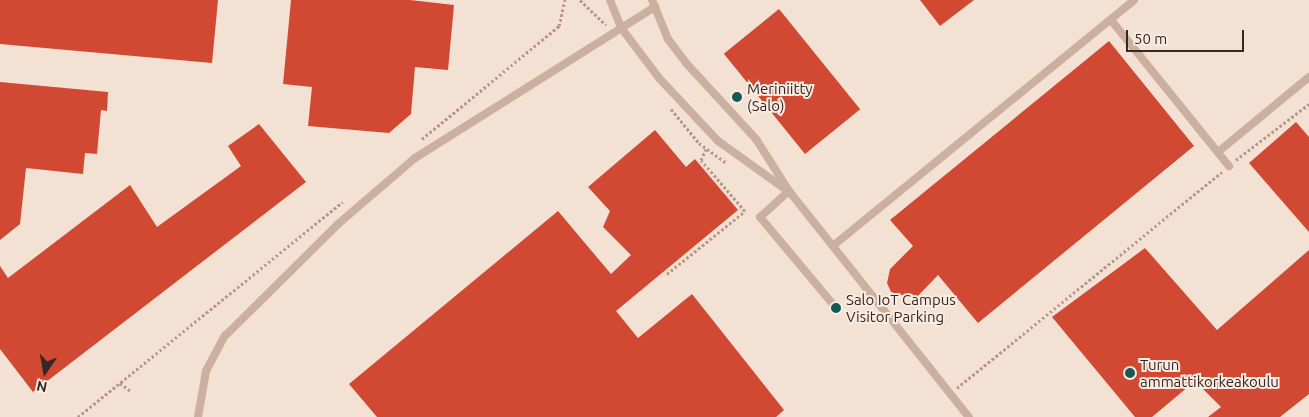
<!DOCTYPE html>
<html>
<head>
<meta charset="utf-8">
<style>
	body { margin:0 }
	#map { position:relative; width:1309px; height:417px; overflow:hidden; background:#f3e1d4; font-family:Ubuntu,sans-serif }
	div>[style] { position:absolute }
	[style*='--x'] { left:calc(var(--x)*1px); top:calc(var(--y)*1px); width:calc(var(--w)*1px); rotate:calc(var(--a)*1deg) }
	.building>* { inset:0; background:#d14933; transform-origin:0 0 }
	.path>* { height:3px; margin-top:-1.5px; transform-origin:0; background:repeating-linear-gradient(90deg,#b7988a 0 2.5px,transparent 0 5px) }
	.service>* { height:8px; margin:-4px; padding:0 4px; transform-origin:4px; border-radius:4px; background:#cbaf9f }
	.dots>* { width:14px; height:14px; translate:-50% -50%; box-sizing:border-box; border:2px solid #faebe0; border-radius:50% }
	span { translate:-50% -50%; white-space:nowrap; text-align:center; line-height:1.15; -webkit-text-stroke:4px #faebe0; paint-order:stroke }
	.poi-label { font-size:15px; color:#342724 }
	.left { translate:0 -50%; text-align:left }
	.north { position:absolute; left:20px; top:347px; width:50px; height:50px; -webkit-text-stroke:4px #faebe0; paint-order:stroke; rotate:192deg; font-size:14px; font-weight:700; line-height:20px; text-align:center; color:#342724 }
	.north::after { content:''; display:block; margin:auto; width:18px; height:22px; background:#342724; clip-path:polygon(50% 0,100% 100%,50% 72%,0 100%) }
	.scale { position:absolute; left:1126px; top:30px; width:118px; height:22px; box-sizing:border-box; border:2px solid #342724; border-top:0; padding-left:6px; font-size:15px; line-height:18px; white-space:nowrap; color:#342724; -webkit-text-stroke:4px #faebe0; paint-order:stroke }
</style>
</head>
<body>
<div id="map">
	<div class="building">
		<div style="clip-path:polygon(0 0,218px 0,212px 63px,0 44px)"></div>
		<div style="clip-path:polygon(291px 0,410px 0,454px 5px,448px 70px,415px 67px,411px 114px,389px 133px,308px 126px,312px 87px,283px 84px)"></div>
		<div style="clip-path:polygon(920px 0,974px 0,940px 26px)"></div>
		<div style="left:779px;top:9px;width:129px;height:71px;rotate:51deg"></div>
		<div style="clip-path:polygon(1109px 41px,1194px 146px,978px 323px,938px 275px,915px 299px,891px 292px,887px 283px,890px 269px,913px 246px,890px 220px)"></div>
		<div style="clip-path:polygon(0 82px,108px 92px,107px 111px,101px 110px,97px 154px,85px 153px,83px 174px,26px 168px,20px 224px,0 240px)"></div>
		<div style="clip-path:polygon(1296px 122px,1309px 137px,1309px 232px,1249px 163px)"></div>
		<div style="clip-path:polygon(259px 124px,306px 182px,33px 392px,0 349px,0 266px,8px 278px,130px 185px,157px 227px,241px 166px,228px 146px)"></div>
		<div style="clip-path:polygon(655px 130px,686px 167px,695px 159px,738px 210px,616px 311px,638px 338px,692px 294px,784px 410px,776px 417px,377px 417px,349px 384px,558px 211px,611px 274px,631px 255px,603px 227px,610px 211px,588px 187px)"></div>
		<div style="clip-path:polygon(1145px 248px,1217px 330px,1309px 250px,1309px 394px,1280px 417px,1208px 417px,1221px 407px,1195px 381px,1152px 417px,1135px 417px,1052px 317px)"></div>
	</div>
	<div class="path">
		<div style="--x:580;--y:0;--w:36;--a:44"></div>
		<div style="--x:671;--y:109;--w:44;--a:50.5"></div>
		<div style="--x:699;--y:143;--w:34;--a:36"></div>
		<div style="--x:422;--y:139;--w:178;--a:-39.5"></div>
		<div style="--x:559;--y:26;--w:27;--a:-77"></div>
		<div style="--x:1236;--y:160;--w:92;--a:-37.5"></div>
		<div style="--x:667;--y:274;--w:100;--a:-38.9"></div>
		<div style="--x:745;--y:211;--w:67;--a:-130.8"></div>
		<div style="--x:701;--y:160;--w:12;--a:-66"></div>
		<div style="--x:120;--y:383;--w:14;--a:36"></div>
		<div style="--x:957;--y:388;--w:342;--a:-39.2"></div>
		<div style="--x:78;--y:417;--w:341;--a:-39.1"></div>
	</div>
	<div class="service">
		<div style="--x:610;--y:0;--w:31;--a:68"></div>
		<div style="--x:622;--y:29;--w:61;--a:52.9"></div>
		<div style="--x:659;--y:78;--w:86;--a:46.9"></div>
		<div style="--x:718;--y:141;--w:82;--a:35.6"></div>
		<div style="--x:652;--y:0;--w:42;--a:67.7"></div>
		<div style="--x:668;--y:39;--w:30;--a:53"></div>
		<div style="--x:686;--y:63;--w:103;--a:47.4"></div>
		<div style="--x:756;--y:139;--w:62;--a:57.6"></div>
		<div style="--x:789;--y:191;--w:289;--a:51.5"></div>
		<div style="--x:1111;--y:20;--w:188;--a:51.1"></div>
		<div style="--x:1218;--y:152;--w:118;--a:-39.5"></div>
		<div style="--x:789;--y:191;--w:39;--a:138"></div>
		<div style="--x:760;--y:217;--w:119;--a:50.1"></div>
		<div style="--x:834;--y:245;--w:387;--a:-39.2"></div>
		<div style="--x:198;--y:417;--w:47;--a:-80.1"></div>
		<div style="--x:206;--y:371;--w:40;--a:-62"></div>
		<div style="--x:225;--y:336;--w:159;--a:-44.7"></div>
		<div style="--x:338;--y:224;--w:101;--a:-40.6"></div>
		<div style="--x:415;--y:158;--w:284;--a:-32.2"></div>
	</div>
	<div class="dots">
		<div style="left:737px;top:97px;background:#165856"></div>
		<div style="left:836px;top:308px;background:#165856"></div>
		<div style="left:1130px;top:373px;background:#165856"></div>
	</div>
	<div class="poi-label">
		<span class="left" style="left:747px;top:97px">Meriniitty<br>(Salo)</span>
		<span class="left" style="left:846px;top:308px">Salo IoT Campus<br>Visitor Parking</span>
		<span class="left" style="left:1140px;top:373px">Turun<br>ammattikorkeakoulu</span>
	</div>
	<div class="north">N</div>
	<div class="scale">50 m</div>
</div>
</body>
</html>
